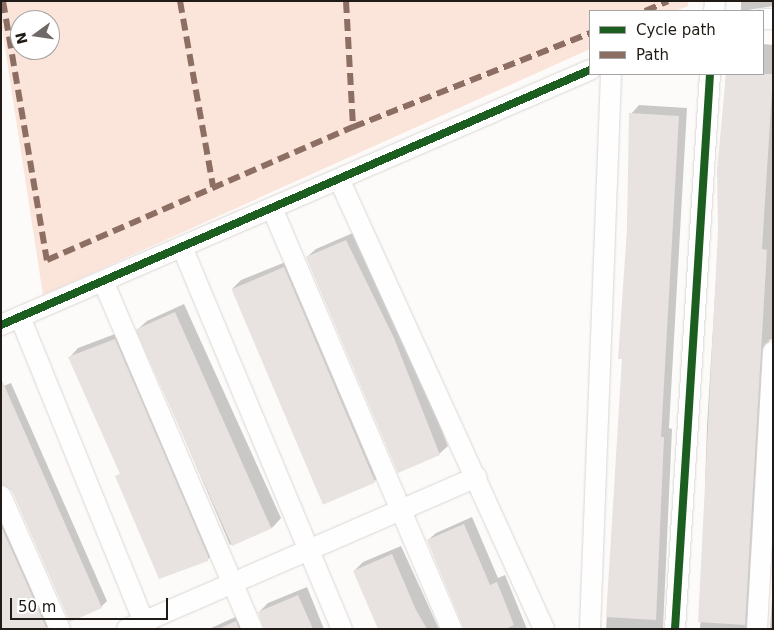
<!DOCTYPE html>
<html>
<head>
<meta charset="utf-8">
<style>
	body { margin:0 }
	#map { position:relative; width:774px; height:630px; overflow:hidden; background:#fdfbf9; font-family:"DejaVu Sans",sans-serif }
	div>[style] { position:absolute }
	[style*='--x'] { left:calc(var(--x)*1px); top:calc(var(--y)*1px); width:calc(var(--w)*1px); rotate:calc(var(--a)*1deg) }
	.green>* { inset:0; background:#fbe4d9 }
	.shadow>* { inset:0; background:#0003 }
	.building>* { inset:0; background:#e8e3e0; transform-origin:0 0 }
	.roads { filter:drop-shadow(0 0 1px #dad6d4) drop-shadow(0 0 1px #dad6d4) }
	.minor>* { height:20px; margin:-10px; padding:0 10px; transform-origin:10px; border-radius:10px; background:#fffefe }
	.quiet>* { height:6px; margin-top:-3px; transform-origin:0; background:repeating-linear-gradient(90deg,#8d6e63 0 12px,transparent 0 18px) }
	.cycleway>* { height:8px; margin:-4px; padding:0 4px; transform-origin:4px; border-radius:4px; background:#1b5e20 }
	span { translate:-50% -50%; white-space:nowrap; text-align:center; line-height:1.15; -webkit-text-stroke:4px #fff; paint-order:stroke }
	.frame { position:absolute; inset:0; border:2px solid #211b17; pointer-events:none }
	.legend { position:absolute; left:589px; top:10px; width:175px; height:65px; box-sizing:border-box; background:#fff; border:1px solid #a6a4a2; margin:0; padding:6px 9px; list-style:none; font-size:15px; color:#211b17 }
	.legend li { display:flex; align-items:center; gap:10px; height:25px }
	.legend b { width:25px; border:1px solid #a6a4a2 }
	.north { position:absolute; left:10px; top:10px; width:50px; height:50px; box-sizing:border-box; background:#fff; border:1px solid #a6a4a2; border-radius:50%; rotate:256deg; font-size:14px; font-weight:700; line-height:20px; text-align:center; color:#211b17 }
	.north::after { content:''; display:block; margin:auto; width:18px; height:22px; background:#6e6966; clip-path:polygon(50% 0,100% 100%,50% 72%,0 100%) }
	.scale { position:absolute; left:10px; top:598px; width:158px; height:22px; box-sizing:border-box; border:2px solid #211b17; border-top:0; padding-left:6px; font-size:15px; line-height:18px; white-space:nowrap; color:#211b17; -webkit-text-stroke:4px #fff; paint-order:stroke }
</style>
</head>
<body>
<div id="map">
	<div class="green">
		<div style="clip-path:polygon(evenodd,1px 1px,688px 1px,688px 6px,675px 11px,590px 11px,590px 49px,43px 295px,1px 22px,1px 1px,20px 20px,50px 20px,50px 50px,20px 50px,20px 20px)"></div>
	</div>
	<div class="shadow">
		<div style="clip-path:polygon(741px 1px,773px 1px,773px 6px,741px 11px)"></div>
		<div style="clip-path:polygon(763px 44px,773px 45px,773px 339px,769px 340px,757px 497px,756px 629px,700px 629px,708px 487px,705px 487px,707px 426px,719px 230px,719px 170px,726px 74px,763px 74px)"></div>
		<div style="clip-path:polygon(639px 105px,687px 108px,669px 428px,672px 429px,663px 629px,606px 629px,623px 358px,631px 114px)"></div>
		<div style="clip-path:polygon(355px 232px,402px 329px,448px 446px,439px 454px,307px 257px,316px 249px)"></div>
		<div style="clip-path:polygon(293px 259px,384px 472px,375px 481px,232px 289px,241px 280px)"></div>
		<div style="clip-path:polygon(184px 304px,281px 518px,273px 527px,230px 545px,138px 329px,147px 321px)"></div>
		<div style="clip-path:polygon(123px 331px,216px 551px,207px 560px,117px 477px,121px 473px,70px 357px,78px 348px)"></div>
		<div style="clip-path:polygon(11px 383px,107px 601px,101px 607px,1px 387px)"></div>
		<div style="clip-path:polygon(1px 508px,52px 623px,46px 628px,1px 629px)"></div>
		<div style="clip-path:polygon(472px 517px,498px 578px,505px 575px,527px 629px,465px 629px,428px 540px,436px 533px)"></div>
		<div style="clip-path:polygon(401px 546px,439px 629px,379px 629px,354px 571px,363px 562px)"></div>
		<div style="clip-path:polygon(773px 583px,773px 629px,770px 629px)"></div>
		<div style="clip-path:polygon(307px 587px,324px 629px,265px 629px,259px 612px,268px 603px)"></div>
		<div style="clip-path:polygon(244px 613px,252px 629px,209px 629px)"></div>
	</div>
	<div class="building">
		<div style="clip-path:polygon(726px 74px,773px 74px,762px 249px,767px 250px,745px 625px,698px 622px,718px 230px,717px 170px)"></div>
		<div style="clip-path:polygon(629px 113px,679px 116px,661px 437px,664px 437px,656px 620px,606px 617px,622px 359px,618px 359px,627px 229px)"></div>
		<div style="clip-path:polygon(346px 240px,394px 338px,440px 455px,398px 473px,306px 257px)"></div>
		<div style="left:284px;top:267px;width:234px;height:57px;rotate:67deg"></div>
		<div style="left:175px;top:312px;width:237px;height:43px;rotate:66deg"></div>
		<div style="clip-path:polygon(115px 339px,208px 556px,208px 561px,159px 579px,115px 476px,120px 474px,68px 357px)"></div>
		<div style="clip-path:polygon(1px 378px,102px 608px,70px 622px,12px 491px,1px 484px)"></div>
		<div style="clip-path:polygon(464px 524px,490px 585px,497px 582px,514px 625px,505px 629px,464px 629px,427px 540px)"></div>
		<div style="clip-path:polygon(1px 526px,47px 629px,1px 629px)"></div>
		<div style="clip-path:polygon(392px 554px,416px 610px,427px 629px,378px 629px,353px 571px)"></div>
		<div style="clip-path:polygon(298px 595px,313px 629px,264px 629px,258px 612px)"></div>
		<div style="clip-path:polygon(236px 621px,239px 629px,218px 629px)"></div>
	</div>
	<div class="roads">
		<div class="minor">
			<div style="--x:714;--y:11;--w:10;--a:-84"></div>
			<div style="--x:763;--y:19;--w:10;--a:0"></div>
			<div style="--x:339;--y:179;--w:494;--a:65.5"></div>
			<div style="--x:272;--y:208;--w:458;--a:66.9"></div>
			<div style="--x:182;--y:247;--w:414;--a:67.3"></div>
			<div style="--x:103;--y:281;--w:379;--a:66.8"></div>
			<div style="--x:20;--y:317;--w:337;--a:67.9"></div>
			<div style="--x:1;--y:325;--w:642;--a:-23.41"></div>
			<div style="--x:1;--y:496;--w:145;--a:66.1"></div>
			<div style="--x:127;--y:629;--w:381;--a:-23.5"></div>
			<div style="--x:590;--y:629;--w:555;--a:-87.83"></div>
			<div style="--x:675;--y:629;--w:556;--a:-86.39"></div>
			<div style="--x:757;--y:629;--w:278;--a:-86.7"></div>
		</div>
	</div>
	<div class="quiet">
		<div style="--x:3;--y:1;--w:263;--a:80.4"></div>
		<div style="--x:47;--y:260;--w:334;--a:-23.5"></div>
		<div style="--x:353;--y:127;--w:255;--a:-21.6"></div>
		<div style="--x:180;--y:1;--w:189;--a:79.9"></div>
		<div style="--x:346;--y:1;--w:126;--a:86.8"></div>
		<div style="--x:645;--y:11;--w:25;--a:-23"></div>
	</div>
	<div class="cycleway">
		<div style="--x:1;--y:325;--w:642;--a:-23.41"></div>
		<div style="--x:675;--y:629;--w:556;--a:-86.39"></div>
	</div>
	<div class="frame"></div>
	<ul class="legend">
	<li><b style="height:6px;background:#1b5e20"></b>Cycle path</li>
	<li><b style="height:6px;background:#8d6e63"></b>Path</li>
	</ul>
	<div class="north">N</div>
	<div class="scale">50 m</div>
</div>
</body>
</html>
